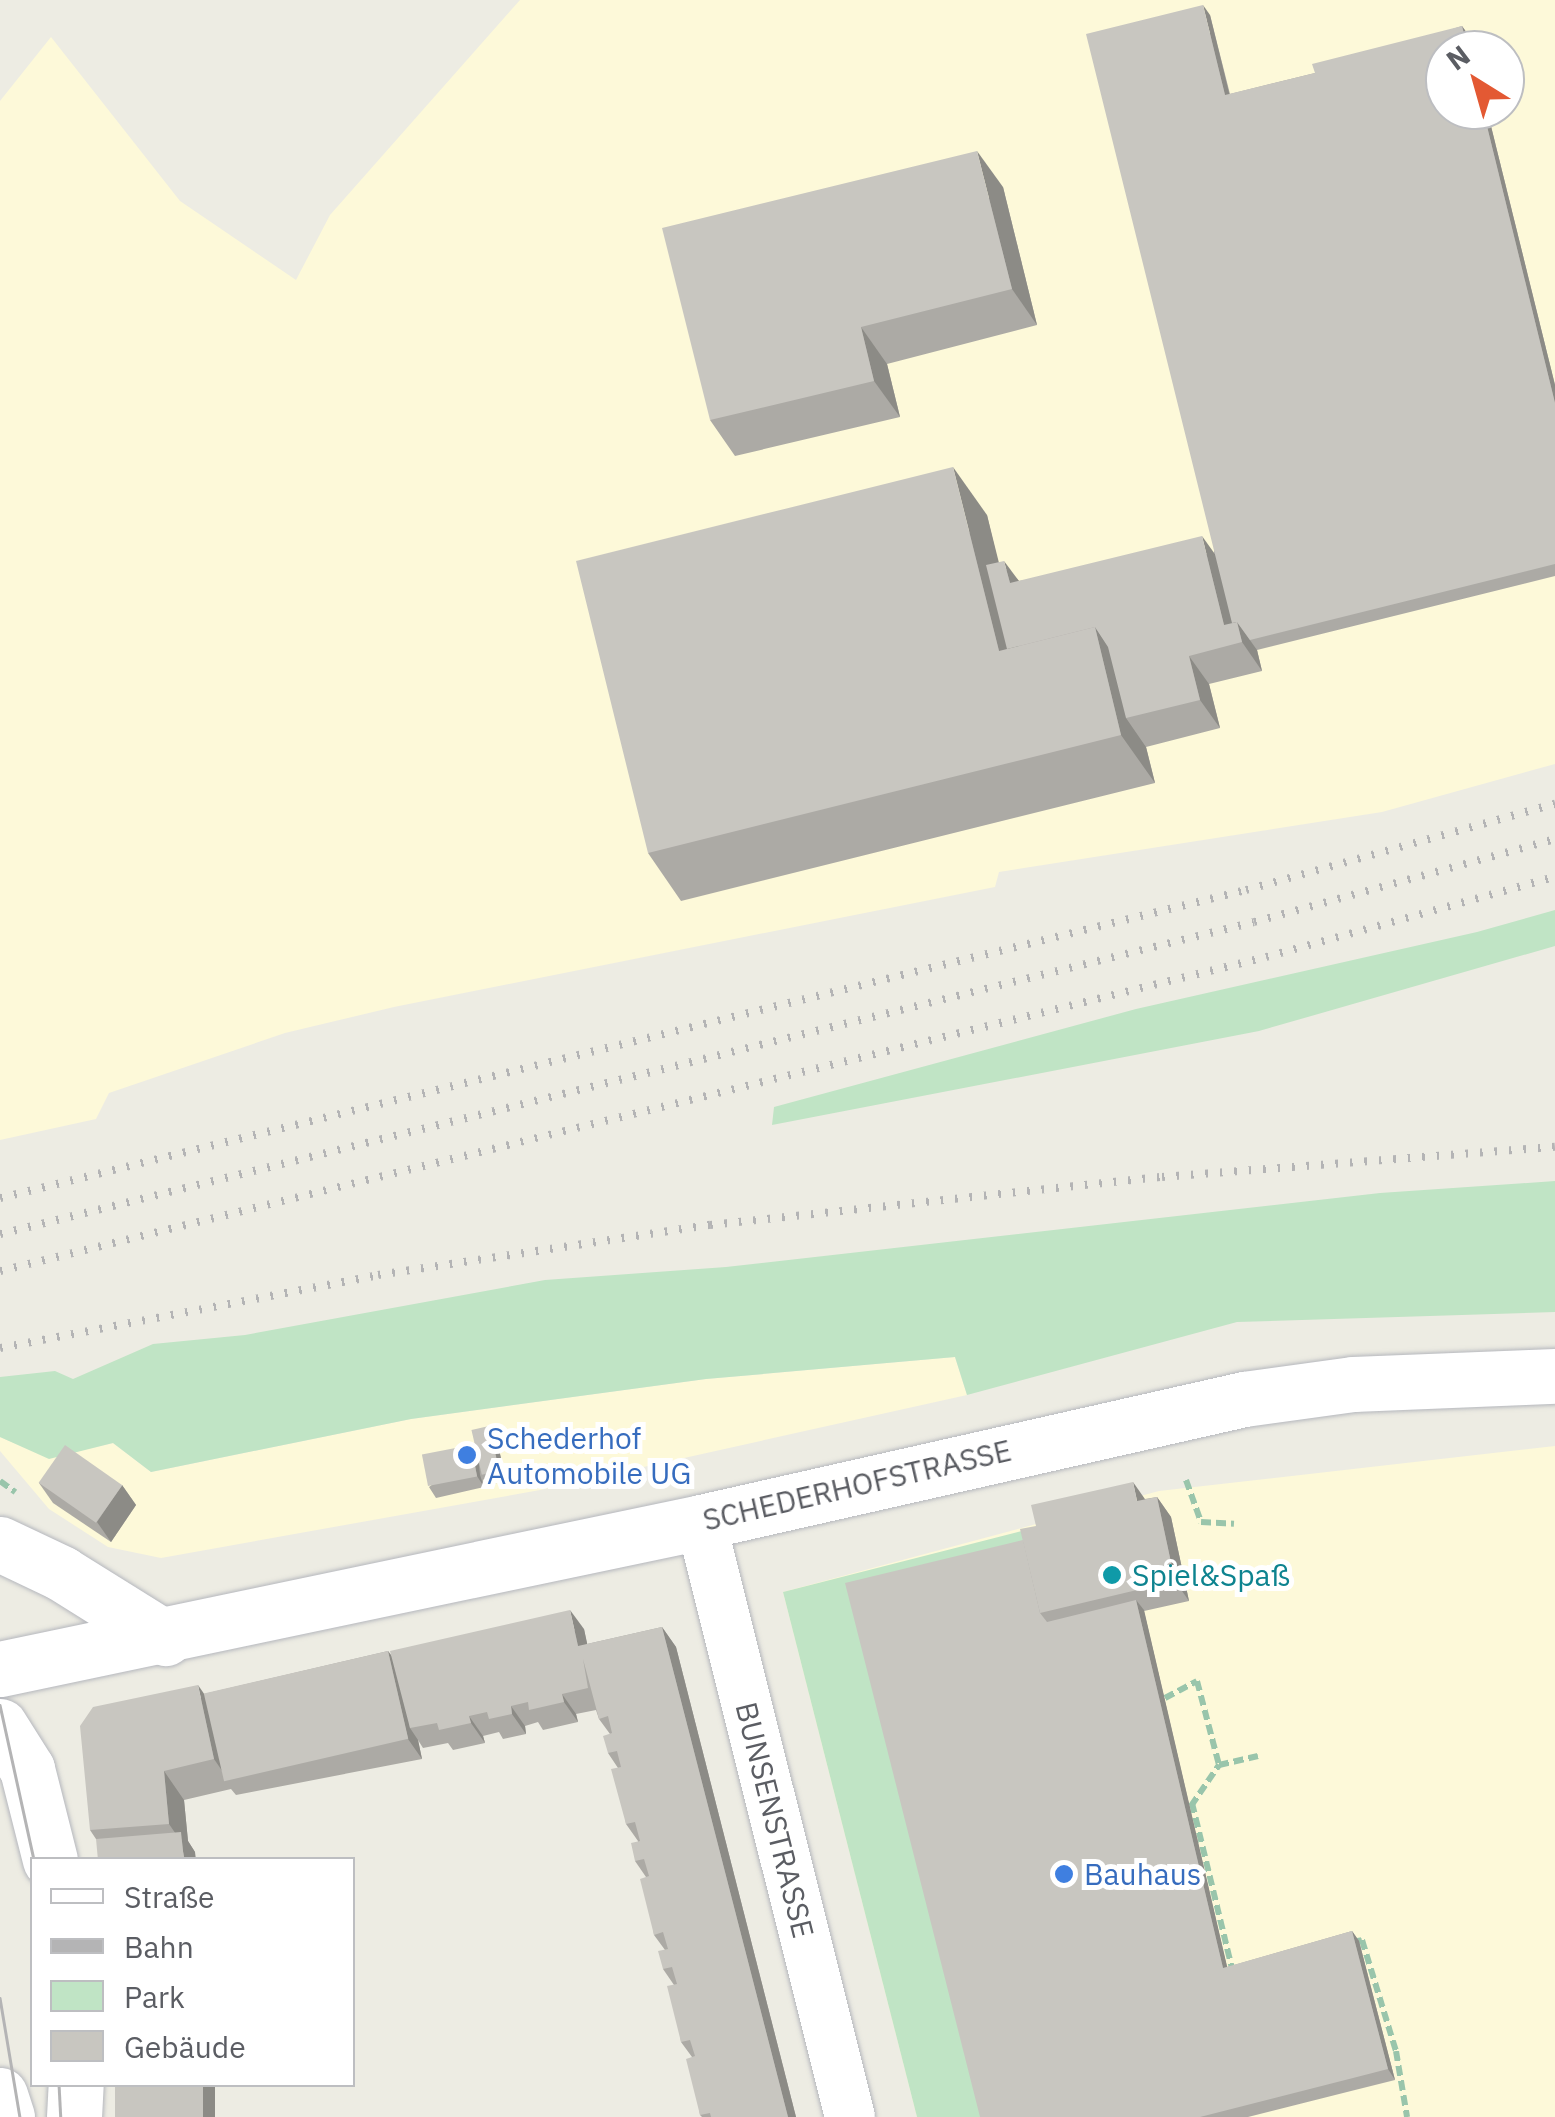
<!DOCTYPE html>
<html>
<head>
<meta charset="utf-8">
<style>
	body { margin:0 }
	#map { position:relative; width:1555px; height:2117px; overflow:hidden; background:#edece3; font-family:"IBM Plex Sans",sans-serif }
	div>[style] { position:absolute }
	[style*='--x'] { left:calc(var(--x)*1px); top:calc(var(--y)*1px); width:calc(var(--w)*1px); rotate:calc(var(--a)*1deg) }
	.commercial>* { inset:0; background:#fdf9d9 }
	.green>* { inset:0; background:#c0e4c5 }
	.path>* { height:6px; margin-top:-3px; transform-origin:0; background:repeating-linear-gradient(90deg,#99c5ab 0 10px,transparent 0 15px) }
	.roads { filter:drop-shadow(0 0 2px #b5b7bd) drop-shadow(0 0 2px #b5b7bd) }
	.minor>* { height:50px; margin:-25px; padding:0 25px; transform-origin:25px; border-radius:25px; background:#fff }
	.tertiary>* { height:55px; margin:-27.5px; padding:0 27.5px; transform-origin:27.5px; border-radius:27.5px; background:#fff }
	.secondary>* { height:55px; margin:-27.5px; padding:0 27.5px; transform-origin:27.5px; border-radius:27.5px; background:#fff }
	.tram>* { height:2.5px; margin:-1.25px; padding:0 1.25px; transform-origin:1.25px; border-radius:1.25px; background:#b4b4b5 }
	.rail>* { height:8px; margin-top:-4px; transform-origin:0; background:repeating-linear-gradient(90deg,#b4b4b5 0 2.5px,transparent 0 14.5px) }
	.wall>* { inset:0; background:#acaaa5 }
	.shaded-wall>* { inset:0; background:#8c8b86; transform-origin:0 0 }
	.building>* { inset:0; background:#c8c6c0; transform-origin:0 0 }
	.dots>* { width:28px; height:28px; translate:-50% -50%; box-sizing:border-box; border:5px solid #fff; border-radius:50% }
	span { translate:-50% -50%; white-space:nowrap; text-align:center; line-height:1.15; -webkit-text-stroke:10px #fff; paint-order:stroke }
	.shop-label { font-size:30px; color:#366cbe }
	.left { translate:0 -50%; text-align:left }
	.street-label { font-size:30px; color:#5b5d63 }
	.culture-label { font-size:30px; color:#0d838f }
	.legend { position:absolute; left:30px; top:1857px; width:325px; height:230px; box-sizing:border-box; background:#fff; border:2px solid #bdbec1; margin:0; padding:12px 18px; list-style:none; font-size:30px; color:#5b5d63 }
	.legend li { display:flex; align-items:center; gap:20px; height:50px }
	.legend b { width:50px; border:2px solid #bdbec1 }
	.north { position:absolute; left:1425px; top:30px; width:100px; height:100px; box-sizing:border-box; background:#fff; border:2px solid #bdbec1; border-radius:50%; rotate:323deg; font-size:28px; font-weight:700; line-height:40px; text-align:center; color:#5b5d63 }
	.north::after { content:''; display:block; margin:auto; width:35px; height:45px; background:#e35933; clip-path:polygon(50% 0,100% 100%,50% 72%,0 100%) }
</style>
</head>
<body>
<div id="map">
	<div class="commercial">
		<div style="clip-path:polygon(evenodd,520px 0,1555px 0,1555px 764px,1382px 812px,999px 872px,995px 887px,394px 1007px,285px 1033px,109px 1093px,96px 1119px,0 1140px,0 101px,51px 37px,180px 201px,296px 280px,330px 215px,520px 0,1445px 50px,1505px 50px,1505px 110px,1445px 110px,1445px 50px)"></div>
		<div style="clip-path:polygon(955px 1357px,967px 1395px,540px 1490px,161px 1558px,108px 1547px,49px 1509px,0 1451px,0 1437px,49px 1458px,113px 1443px,151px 1472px,411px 1419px,706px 1379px)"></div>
		<div style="clip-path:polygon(1555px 1446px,1555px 2117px,917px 2117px,783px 1592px,1159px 1491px)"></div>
	</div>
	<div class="green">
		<div style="clip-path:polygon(1555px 910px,1555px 946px,1259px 1031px,772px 1125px,774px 1107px,1136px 1009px,1477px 932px)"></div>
		<div style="clip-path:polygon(1555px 1181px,1555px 1312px,1237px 1322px,967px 1395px,955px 1357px,706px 1379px,411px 1419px,151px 1472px,113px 1443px,49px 1459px,0 1437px,0 1377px,55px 1371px,73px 1379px,153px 1344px,245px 1335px,545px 1280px,726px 1267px,1380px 1193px)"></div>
		<div style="clip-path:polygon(1045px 1525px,984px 2117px,917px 2117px,783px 1592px)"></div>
	</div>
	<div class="path">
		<div style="--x:1186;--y:1480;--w:45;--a:70.3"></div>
		<div style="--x:1201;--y:1522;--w:33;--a:3"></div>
		<div style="--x:0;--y:1481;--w:19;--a:36"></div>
		<div style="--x:1165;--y:1698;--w:36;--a:-28"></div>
		<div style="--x:1197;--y:1681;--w:87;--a:75.3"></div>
		<div style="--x:1219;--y:1765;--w:40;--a:-13"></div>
		<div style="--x:1192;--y:1803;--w:175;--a:76.4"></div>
		<div style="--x:1191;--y:1806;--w:50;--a:-55.7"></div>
		<div style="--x:1352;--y:1942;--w:10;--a:-11"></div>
		<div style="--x:1362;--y:1940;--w:116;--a:73"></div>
		<div style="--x:1396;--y:2051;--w:67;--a:80.5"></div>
	</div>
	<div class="roads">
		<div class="minor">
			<div style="--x:701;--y:1522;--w:613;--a:75.94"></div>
		</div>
		<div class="tertiary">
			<div style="--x:0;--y:1544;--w:68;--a:25.4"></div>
			<div style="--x:61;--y:1573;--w:123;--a:32"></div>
			<div style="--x:0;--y:1669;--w:716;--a:-11.84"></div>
			<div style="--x:701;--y:1522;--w:557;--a:-12.76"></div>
			<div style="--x:1244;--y:1399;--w:110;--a:-7.8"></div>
			<div style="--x:1353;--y:1384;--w:202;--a:-2.3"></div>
		</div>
		<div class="secondary">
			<div style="--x:0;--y:1726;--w:51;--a:57.9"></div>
			<div style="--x:27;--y:1769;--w:94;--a:75.8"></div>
			<div style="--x:0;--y:2095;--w:23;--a:72"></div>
			<div style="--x:74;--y:2117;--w:33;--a:-87"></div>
		</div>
	</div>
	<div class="tram">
		<div style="--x:0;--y:1705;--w:159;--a:77.6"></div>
		<div style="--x:0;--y:1998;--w:121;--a:80.5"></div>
		<div style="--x:59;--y:2084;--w:33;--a:87"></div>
	</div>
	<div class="rail">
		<div style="--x:0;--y:1198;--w:1284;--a:-13.88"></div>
		<div style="--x:1246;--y:890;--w:321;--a:-15.6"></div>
		<div style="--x:0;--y:1234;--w:1292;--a:-13.97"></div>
		<div style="--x:1254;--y:922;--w:312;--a:-15.4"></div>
		<div style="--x:0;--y:1271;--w:1304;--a:-13.93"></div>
		<div style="--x:1266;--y:957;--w:300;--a:-15.5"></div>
		<div style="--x:0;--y:1348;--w:385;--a:-10.9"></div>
		<div style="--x:378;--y:1275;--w:336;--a:-8.6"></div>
		<div style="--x:710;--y:1225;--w:455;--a:-6.1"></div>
		<div style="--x:1162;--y:1177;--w:394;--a:-4.4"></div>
	</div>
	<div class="wall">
		<div style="clip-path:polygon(1210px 15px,1230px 94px,1315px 73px,1462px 26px,1469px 36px,1472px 50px,1445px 50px,1487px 110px,1555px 385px,1555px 576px,1257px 650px,1262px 671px,1209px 684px,1220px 728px,1146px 747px,1155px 783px,681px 901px,648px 853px,987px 515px,998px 562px,1019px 581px,1214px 553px)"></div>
		<div style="clip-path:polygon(1003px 187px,1037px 325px,887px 364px,900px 417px,735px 456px,710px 420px)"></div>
		<div style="clip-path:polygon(496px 1436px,506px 1481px,488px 1485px,483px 1479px,484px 1487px,436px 1498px,429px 1487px)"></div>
		<div style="clip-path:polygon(39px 1483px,122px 1485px,136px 1505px,111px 1542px,53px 1503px)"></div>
		<div style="clip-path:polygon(1157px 1497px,1171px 1517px,1189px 1601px,1144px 1611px,1227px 1967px,1352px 1931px,1359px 1941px,1395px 2080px,1248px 2117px,980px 2117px,1023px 1540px,1145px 1499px)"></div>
		<div style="clip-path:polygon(662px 1627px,676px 1647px,796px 2117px,702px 2117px,700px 2115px,692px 2057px,681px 2042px,674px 1985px,663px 1969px,665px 1950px,654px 1935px,646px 1877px,635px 1861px,638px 1841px,626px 1824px,618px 1768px,608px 1753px,610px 1734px,599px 1719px,596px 1710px,576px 1714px,578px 1722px,543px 1730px,538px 1722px,525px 1726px,526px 1734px,503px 1739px,499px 1732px,483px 1736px,485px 1743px,453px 1750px,448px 1743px,423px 1748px,418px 1740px,422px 1759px,236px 1795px,231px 1789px,184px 1800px,188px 1841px,195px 1852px,96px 1839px,90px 1830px,204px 1694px,388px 1651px,392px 1656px,584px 1629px,587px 1644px)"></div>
	</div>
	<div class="shaded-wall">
		<div style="clip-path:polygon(1203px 5px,1210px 15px,1232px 105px,1225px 95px)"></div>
		<div style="clip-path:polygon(1462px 26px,1469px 36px,1472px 50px,1468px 50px)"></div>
		<div style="clip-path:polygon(1483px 110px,1487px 110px,1555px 385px,1555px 403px)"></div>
		<div style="clip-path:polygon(977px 151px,1003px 187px,1037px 325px,1012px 289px)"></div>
		<div style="clip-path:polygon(861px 327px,887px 364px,900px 417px,874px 381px)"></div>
		<div style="clip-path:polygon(953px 467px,987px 515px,1025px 667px,999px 651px)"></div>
		<div style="clip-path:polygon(1202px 536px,1222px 564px,1241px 642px,1224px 625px)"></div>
		<div style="clip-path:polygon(1004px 561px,1025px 589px,1010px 583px)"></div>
		<div style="clip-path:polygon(1237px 622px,1257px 650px,1262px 671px,1242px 642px)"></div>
		<div style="clip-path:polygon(1095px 627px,1128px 675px,1126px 718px,1146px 747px,1155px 783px,1121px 735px)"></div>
		<div style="clip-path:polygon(1189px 656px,1209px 684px,1220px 728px,1200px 700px)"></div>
		<div style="clip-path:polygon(489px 1426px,496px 1436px,506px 1481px,499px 1471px)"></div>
		<div style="clip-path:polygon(471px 1445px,478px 1455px,480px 1475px,484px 1487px,477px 1476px)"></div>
		<div style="clip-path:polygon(1133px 1482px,1147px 1502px,1137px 1501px)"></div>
		<div style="clip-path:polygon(122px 1485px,136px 1505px,111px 1542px,97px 1522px)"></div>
		<div style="clip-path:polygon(1157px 1497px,1171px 1517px,1189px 1601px,1175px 1581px)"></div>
		<div style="clip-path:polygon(1136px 1600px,1144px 1610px,1230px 1979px,1223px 1968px)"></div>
		<div style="clip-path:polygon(570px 1610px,584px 1629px,592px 1666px,578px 1646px)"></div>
		<div style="clip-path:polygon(662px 1627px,676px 1647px,796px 2117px,788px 2117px)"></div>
		<div style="clip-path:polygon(388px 1651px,402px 1671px,410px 1728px,418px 1740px,422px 1759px,408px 1739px)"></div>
		<div style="clip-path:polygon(198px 1685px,218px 1714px,225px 1775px,214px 1759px)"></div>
		<div style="clip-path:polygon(562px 1694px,576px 1714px,578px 1722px,564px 1702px)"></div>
		<div style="clip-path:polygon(511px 1706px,525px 1726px,526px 1734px,512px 1714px)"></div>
		<div style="clip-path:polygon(469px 1716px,483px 1736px,485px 1743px,471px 1723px)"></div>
		<div style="clip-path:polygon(164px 1771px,184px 1800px,188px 1841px,195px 1852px,196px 1860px,184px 1860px,182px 1843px,169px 1824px)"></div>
		<div style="clip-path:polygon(1352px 1931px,1359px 1941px,1395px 2080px,1388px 2069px)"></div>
		<div style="left:203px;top:2084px;width:12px;height:33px"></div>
	</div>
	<div class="building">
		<div style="clip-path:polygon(1203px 5px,1225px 95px,1315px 73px,1312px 64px,1462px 26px,1468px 50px,1445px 50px,1445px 110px,1483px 110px,1555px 403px,1555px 564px,1250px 640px,1237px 622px,1232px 623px,1086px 34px)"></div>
		<div style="clip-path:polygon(977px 151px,1012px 289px,861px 327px,874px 381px,710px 420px,662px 228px)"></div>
		<div style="clip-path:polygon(953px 467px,999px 651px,1095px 627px,1121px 735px,648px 853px,576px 561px)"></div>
		<div style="clip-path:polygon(1202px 536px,1224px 625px,1237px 622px,1242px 642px,1189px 656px,1200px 700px,1126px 718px,1108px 647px,1095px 627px,1007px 649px,986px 565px,1004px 561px,1010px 583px)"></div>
		<div style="left:489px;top:1426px;width:46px;height:18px;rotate:77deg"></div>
		<div style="left:65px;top:1445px;width:70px;height:46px;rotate:35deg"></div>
		<div style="left:471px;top:1445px;width:32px;height:50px;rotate:79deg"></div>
		<div style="clip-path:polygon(1133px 1482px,1137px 1501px,1157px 1497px,1175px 1581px,1040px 1613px,1020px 1529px,1036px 1526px,1031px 1505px)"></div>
		<div style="clip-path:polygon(1023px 1540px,1040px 1613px,1047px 1622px,1136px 1600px,1223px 1968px,1352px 1931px,1388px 2069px,1200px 2117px,980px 2117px,845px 1583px)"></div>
		<div style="clip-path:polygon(570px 1610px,578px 1646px,662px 1627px,788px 2117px,711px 2117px,710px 2113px,700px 2115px,686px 2059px,695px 2056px,690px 2040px,681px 2042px,667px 1986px,677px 1984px,672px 1967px,663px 1969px,658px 1951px,668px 1949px,663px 1932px,654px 1935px,640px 1879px,649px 1876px,644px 1859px,635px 1861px,631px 1843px,640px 1841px,635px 1822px,626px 1824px,611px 1769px,621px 1767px,617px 1751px,608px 1753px,603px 1736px,612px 1733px,608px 1716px,599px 1719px,583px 1659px,588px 1688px,562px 1694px,564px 1702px,529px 1710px,528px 1702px,511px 1706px,512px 1714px,489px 1719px,487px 1712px,469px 1716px,471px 1723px,439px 1730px,437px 1723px,410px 1728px,390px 1651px)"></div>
		<div style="left:388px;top:1651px;width:90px;height:189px;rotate:77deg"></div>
		<div style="clip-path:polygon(198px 1685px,214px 1759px,164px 1771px,169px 1824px,90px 1830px,80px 1726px,93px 1707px)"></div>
		<div style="clip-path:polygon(181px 1832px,184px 1860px,98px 1860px,96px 1839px)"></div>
		<div style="left:115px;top:2084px;width:88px;height:33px"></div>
	</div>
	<div class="dots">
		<div style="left:467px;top:1455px;background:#3f7fe0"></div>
		<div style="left:1112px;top:1575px;background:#0f9aa8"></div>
		<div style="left:1064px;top:1874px;background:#3f7fe0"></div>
	</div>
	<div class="shop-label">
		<span class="left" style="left:487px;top:1455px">Schederhof<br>Automobile UG</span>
		<span class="left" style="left:1084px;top:1874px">Bauhaus</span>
	</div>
	<div class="street-label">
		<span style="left:857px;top:1485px;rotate:-13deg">SCHEDERHOFSTRASSE</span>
		<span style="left:775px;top:1820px;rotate:76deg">BUNSENSTRASSE</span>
	</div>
	<div class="culture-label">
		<span class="left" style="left:1132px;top:1575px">Spiel&amp;Spaß</span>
	</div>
	<ul class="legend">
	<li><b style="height:12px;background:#fff"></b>Straße</li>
	<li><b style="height:12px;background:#b4b4b5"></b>Bahn</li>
	<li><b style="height:28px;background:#c0e4c5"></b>Park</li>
	<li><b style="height:28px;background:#c8c6c0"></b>Gebäude</li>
	</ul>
	<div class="north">N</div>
</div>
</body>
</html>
